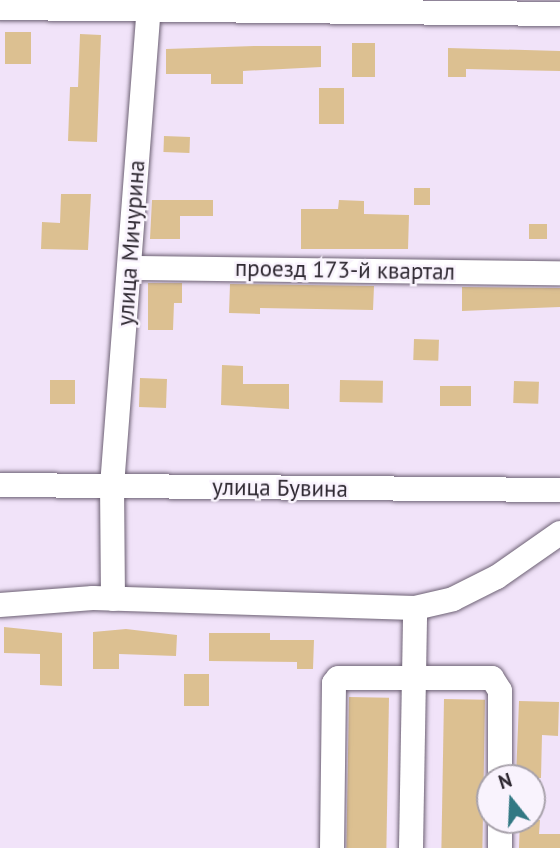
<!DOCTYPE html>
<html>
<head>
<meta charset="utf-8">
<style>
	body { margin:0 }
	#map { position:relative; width:560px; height:848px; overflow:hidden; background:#f1e3f9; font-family:"PT Sans",sans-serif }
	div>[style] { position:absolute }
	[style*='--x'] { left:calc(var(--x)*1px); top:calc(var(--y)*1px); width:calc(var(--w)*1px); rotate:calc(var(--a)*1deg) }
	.building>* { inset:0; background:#dcc091; transform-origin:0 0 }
	.roads { filter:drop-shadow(0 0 2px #6d6174) drop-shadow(0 0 2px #6d6174) }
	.minor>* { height:24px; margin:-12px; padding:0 12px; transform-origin:12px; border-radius:12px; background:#fff }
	span { translate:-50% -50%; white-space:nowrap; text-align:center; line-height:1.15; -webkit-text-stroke:5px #f9f3fd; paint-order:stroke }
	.street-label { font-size:23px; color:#2e2831 }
	.north { position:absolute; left:476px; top:764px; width:70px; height:70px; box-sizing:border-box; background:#f9f3fd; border:2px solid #a8a2ab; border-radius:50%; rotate:342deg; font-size:19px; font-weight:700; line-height:28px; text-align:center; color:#2e2831 }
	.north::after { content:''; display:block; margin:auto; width:24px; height:32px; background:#317883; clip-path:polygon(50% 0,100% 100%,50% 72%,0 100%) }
</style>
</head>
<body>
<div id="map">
	<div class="building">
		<div style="left:5px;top:32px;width:26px;height:32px"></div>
		<div style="clip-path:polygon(80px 34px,101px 35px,97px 142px,68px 141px,70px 87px,78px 87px)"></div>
		<div style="left:352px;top:43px;width:23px;height:34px"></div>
		<div style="clip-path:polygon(254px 46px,321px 46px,321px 67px,243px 71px,243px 84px,211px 84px,211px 74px,166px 74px,166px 49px)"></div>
		<div style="clip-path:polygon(448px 48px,560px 51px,560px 71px,466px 69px,466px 77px,448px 77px)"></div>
		<div style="left:319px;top:88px;width:25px;height:36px"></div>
		<div style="left:164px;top:136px;width:26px;height:16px;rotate:2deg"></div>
		<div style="left:414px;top:188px;width:16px;height:17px"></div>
		<div style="clip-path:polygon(61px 194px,91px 194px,88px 250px,41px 249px,42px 222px,60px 223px)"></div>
		<div style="clip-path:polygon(152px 200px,213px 200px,213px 216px,180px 216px,180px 239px,150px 239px)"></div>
		<div style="clip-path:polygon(339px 200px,364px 201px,364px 214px,409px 215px,408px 249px,301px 249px,301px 209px,338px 209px)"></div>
		<div style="left:529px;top:224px;width:18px;height:15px"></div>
		<div style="clip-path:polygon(148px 283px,182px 283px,182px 303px,174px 303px,173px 330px,148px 330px)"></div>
		<div style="clip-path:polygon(230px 284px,374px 286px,373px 310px,260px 308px,260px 314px,229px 313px)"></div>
		<div style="clip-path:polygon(462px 287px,560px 288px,560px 307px,462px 311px)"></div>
		<div style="left:414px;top:339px;width:25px;height:21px;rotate:2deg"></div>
		<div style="clip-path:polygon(222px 365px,243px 366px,243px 384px,289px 384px,289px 409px,221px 405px)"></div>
		<div style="left:140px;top:378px;width:27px;height:29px;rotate:2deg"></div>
		<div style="left:50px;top:380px;width:25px;height:24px"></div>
		<div style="left:340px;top:380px;width:43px;height:22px;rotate:1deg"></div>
		<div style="left:514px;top:381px;width:25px;height:22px;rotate:2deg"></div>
		<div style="left:440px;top:386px;width:31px;height:20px"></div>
		<div style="clip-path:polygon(4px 627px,62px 633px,62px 686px,40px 685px,40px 654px,4px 653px)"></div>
		<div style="clip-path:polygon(126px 629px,177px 635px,176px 656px,119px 654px,119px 669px,93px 669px,93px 632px)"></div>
		<div style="clip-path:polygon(209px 633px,270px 633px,270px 640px,314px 640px,313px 669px,297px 669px,297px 662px,209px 661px)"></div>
		<div style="left:184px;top:674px;width:25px;height:32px"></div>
		<div style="left:349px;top:697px;width:40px;height:151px;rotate:1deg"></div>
		<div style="left:444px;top:699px;width:41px;height:149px;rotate:1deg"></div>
		<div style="clip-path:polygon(519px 701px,559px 702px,558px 736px,542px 735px,541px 778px,516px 778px)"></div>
		<div style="clip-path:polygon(520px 820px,540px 820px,539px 834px,560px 834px,560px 848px,519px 848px)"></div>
	</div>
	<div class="roads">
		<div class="minor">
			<div style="--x:0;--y:8;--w:560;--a:0.61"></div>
			<div style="--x:130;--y:268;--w:430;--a:0.7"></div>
			<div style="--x:0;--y:485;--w:560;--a:0.51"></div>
			<div style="--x:113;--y:599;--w:113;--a:-90.5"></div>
			<div style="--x:112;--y:486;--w:487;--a:-85.6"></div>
			<div style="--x:0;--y:605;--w:93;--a:-4.3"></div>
			<div style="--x:93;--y:598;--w:322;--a:1.8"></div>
			<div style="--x:415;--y:608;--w:39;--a:-13"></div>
			<div style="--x:453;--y:599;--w:49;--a:-26.6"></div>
			<div style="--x:497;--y:577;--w:77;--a:-34.9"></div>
			<div style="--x:332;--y:848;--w:165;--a:-89.3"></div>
			<div style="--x:334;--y:683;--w:6;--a:-51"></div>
			<div style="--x:338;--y:678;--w:154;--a:0"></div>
			<div style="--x:492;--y:678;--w:15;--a:58"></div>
			<div style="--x:500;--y:691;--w:87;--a:90"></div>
			<div style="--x:411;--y:848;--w:240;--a:-89"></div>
			<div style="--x:500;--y:848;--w:28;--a:-90"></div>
		</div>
	</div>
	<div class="street-label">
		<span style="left:131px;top:243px;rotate:-86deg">улица Мичурина</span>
		<span style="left:345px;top:270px;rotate:1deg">проезд 173-й квартал</span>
		<span style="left:280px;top:488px;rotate:1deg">улица Бувина</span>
	</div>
	<div class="north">N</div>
</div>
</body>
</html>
